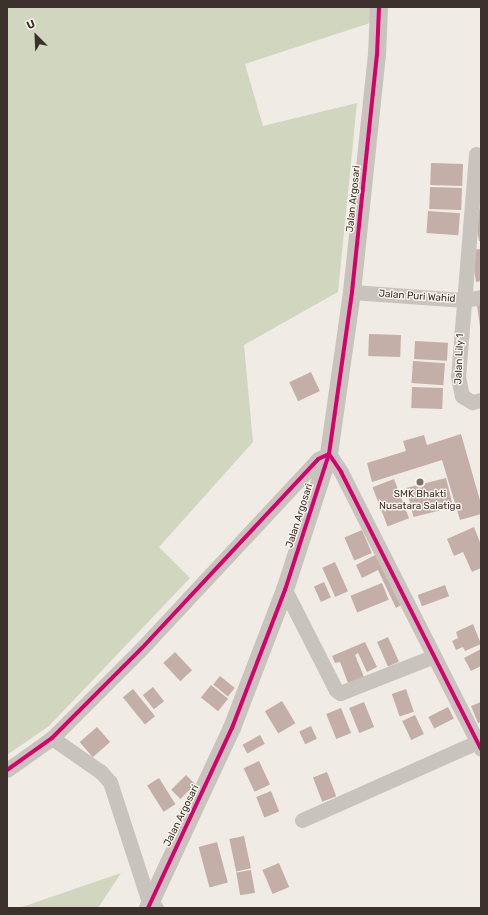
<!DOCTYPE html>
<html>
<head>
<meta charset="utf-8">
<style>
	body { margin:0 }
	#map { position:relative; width:488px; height:915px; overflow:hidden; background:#f0ebe5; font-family:Rubik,sans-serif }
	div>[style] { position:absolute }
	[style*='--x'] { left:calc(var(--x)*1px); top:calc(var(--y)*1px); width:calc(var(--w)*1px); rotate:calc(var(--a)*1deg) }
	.green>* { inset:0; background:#d1d6bf }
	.building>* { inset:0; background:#c3afa7; transform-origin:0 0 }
	.minor>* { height:15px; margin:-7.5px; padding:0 7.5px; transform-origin:7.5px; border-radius:7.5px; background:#c9c3be }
	.tertiary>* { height:18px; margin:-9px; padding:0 9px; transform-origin:9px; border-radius:9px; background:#c9c3be }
	.cycleway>* { height:4px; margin:-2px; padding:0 2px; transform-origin:2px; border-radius:2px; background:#d6006c }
	.dots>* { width:11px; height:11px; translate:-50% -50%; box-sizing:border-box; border:2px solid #fbf5ee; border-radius:50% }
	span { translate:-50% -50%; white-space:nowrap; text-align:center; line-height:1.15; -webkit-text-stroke:3px #fbf5ee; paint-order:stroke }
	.street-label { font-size:10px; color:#3b302b }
	.poi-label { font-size:10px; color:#3b302b }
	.frame { position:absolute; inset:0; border:8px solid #3b302b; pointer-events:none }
	.north { position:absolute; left:16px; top:16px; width:40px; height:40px; -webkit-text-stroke:3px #fbf5ee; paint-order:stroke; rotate:336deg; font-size:11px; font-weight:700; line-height:16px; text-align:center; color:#3b302b }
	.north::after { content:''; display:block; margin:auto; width:14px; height:18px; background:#3b302b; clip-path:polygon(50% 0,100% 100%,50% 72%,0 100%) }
</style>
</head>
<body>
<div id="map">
	<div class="green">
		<div style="clip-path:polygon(7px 7px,379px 7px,379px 20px,245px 64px,263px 126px,357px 103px,338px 292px,244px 345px,253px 442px,159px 547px,190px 578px,49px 726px,7px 755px)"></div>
		<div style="clip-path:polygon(121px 873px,98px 908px,19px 908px)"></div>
	</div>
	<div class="building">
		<div style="left:431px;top:163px;width:32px;height:22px;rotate:2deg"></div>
		<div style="left:430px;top:187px;width:32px;height:22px;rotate:2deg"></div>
		<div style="clip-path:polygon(481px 209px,481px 241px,479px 241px,474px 210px)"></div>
		<div style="left:428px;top:211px;width:32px;height:22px;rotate:4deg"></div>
		<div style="clip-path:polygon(481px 249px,481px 281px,476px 282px,471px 250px)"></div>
		<div style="clip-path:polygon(477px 305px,481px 305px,481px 327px,480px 327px)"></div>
		<div style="left:369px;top:334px;width:32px;height:22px;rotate:2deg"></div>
		<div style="left:415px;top:341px;width:33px;height:18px;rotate:3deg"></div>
		<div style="left:413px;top:361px;width:32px;height:22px;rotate:4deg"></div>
		<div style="left:311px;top:372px;width:21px;height:24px;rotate:65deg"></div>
		<div style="left:412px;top:387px;width:31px;height:21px;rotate:2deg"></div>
		<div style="clip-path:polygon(461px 434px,481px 504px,481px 514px,460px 520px,442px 460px,372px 482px,367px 463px,406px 451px,403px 441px,424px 435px,427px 445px)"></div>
		<div style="left:446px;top:478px;width:30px;height:41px;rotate:76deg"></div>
		<div style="left:394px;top:479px;width:42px;height:23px;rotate:69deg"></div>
		<div style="clip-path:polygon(474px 527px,481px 545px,481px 568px,472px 572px,463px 552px,454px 556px,447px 539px)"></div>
		<div style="left:362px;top:530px;width:25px;height:19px;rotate:67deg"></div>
		<div style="clip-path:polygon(379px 553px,403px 604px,396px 608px,378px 570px,362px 578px,356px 565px)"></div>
		<div style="left:335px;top:562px;width:32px;height:14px;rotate:66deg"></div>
		<div style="left:324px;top:582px;width:17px;height:11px;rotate:66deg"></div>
		<div style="left:382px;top:583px;width:18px;height:34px;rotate:68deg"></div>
		<div style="left:445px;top:585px;width:12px;height:29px;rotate:70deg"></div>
		<div style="clip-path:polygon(473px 624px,481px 644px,465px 651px,463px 647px,456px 650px,452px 641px,458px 638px,456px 632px)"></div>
		<div style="left:388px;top:637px;width:27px;height:12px;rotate:66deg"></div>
		<div style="clip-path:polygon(365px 642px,377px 667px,367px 672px,358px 653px,355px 655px,364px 677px,348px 683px,340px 662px,335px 663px,332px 656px)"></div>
		<div style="clip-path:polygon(481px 649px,481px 666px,471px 671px,464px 658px)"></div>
		<div style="left:175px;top:652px;width:25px;height:16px;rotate:47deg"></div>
		<div style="left:220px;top:676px;width:19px;height:11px;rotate:39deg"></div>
		<div style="left:211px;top:685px;width:22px;height:16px;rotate:39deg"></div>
		<div style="left:153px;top:687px;width:18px;height:13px;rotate:52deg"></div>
		<div style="left:133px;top:689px;width:35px;height:13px;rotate:51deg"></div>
		<div style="left:406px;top:689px;width:24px;height:15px;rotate:71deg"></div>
		<div style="left:282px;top:701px;width:26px;height:20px;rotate:59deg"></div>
		<div style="left:364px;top:702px;width:27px;height:16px;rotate:68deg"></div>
		<div style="clip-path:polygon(481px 702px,481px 722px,478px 723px,471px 706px)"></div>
		<div style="left:448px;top:707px;width:13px;height:22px;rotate:63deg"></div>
		<div style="left:341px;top:708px;width:27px;height:16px;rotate:68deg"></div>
		<div style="left:415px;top:715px;width:21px;height:14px;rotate:65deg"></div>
		<div style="left:311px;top:726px;width:14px;height:13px;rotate:65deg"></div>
		<div style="left:97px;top:727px;width:20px;height:23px;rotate:49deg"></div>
		<div style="left:260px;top:735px;width:10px;height:20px;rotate:61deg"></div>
		<div style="left:259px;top:761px;width:26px;height:17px;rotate:65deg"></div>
		<div style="left:327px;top:772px;width:26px;height:15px;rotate:69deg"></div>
		<div style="left:186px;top:775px;width:13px;height:21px;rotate:45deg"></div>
		<div style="left:159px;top:778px;width:31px;height:14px;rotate:58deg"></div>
		<div style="left:271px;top:791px;width:22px;height:16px;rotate:68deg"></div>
		<div style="left:244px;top:836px;width:33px;height:15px;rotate:78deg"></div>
		<div style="left:217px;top:842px;width:42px;height:19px;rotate:75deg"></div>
		<div style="left:279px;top:863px;width:26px;height:18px;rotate:67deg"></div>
		<div style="left:251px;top:870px;width:23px;height:15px;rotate:80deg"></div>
	</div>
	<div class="minor">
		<div style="--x:476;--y:154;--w:223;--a:94.6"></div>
		<div style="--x:458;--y:376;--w:20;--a:79"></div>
		<div style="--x:462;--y:396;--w:12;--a:31"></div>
		<div style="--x:472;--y:402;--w:9;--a:-13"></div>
		<div style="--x:352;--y:292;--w:112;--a:4.1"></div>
		<div style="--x:464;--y:300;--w:17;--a:-10"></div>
		<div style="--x:285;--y:590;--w:112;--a:63"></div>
		<div style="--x:336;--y:690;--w:5;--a:37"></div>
		<div style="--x:340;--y:693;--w:99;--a:-21.4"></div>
		<div style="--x:52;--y:738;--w:60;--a:34.8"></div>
		<div style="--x:101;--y:772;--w:13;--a:48"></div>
		<div style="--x:110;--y:782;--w:129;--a:72"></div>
		<div style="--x:150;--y:905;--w:7;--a:27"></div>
		<div style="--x:7;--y:770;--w:55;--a:-35.4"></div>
		<div style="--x:52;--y:738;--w:127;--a:-45"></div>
		<div style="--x:142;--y:648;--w:258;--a:-47"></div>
		<div style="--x:318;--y:459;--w:12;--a:-24"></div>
		<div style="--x:329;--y:454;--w:22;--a:56"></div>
		<div style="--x:341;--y:472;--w:310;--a:63.2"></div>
		<div style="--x:302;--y:820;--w:192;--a:-24"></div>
	</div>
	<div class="tertiary">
		<div style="--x:148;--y:908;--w:199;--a:-65"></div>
		<div style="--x:232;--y:728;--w:148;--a:-69"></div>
		<div style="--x:285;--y:590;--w:143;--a:-72.1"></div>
		<div style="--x:329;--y:454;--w:164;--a:-81.9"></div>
		<div style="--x:352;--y:292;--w:238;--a:-84"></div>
		<div style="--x:377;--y:55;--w:48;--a:-87.6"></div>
	</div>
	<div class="cycleway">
		<div style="--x:7;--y:770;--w:55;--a:-35.4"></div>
		<div style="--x:52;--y:738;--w:127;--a:-45"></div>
		<div style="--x:142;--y:648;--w:258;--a:-47"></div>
		<div style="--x:318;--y:459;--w:12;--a:-24"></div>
		<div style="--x:329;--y:454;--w:22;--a:56"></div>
		<div style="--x:341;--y:472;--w:310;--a:63.2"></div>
		<div style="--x:148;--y:908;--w:199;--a:-65"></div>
		<div style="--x:232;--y:728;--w:148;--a:-69"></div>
		<div style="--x:285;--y:590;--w:143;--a:-72.1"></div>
		<div style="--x:329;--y:454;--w:164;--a:-81.9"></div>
		<div style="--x:352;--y:292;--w:238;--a:-84"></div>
		<div style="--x:377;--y:55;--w:48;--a:-87.6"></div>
	</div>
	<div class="dots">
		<div style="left:420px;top:482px;background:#7a716c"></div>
	</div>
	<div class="street-label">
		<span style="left:354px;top:199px;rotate:-84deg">Jalan Argosari</span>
		<span style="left:417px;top:297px;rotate:4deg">Jalan Puri Wahid</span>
		<span style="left:460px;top:359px;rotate:-88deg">Jalan Lily 1</span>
		<span style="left:300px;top:516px;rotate:-72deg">Jalan Argosari</span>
		<span style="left:182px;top:816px;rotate:-64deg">Jalan Argosari</span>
	</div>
	<div class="poi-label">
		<span style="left:420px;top:500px">SMK Bhakti<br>Nusatara Salatiga</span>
	</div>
	<div class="frame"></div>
	<div class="north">U</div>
</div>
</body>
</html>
